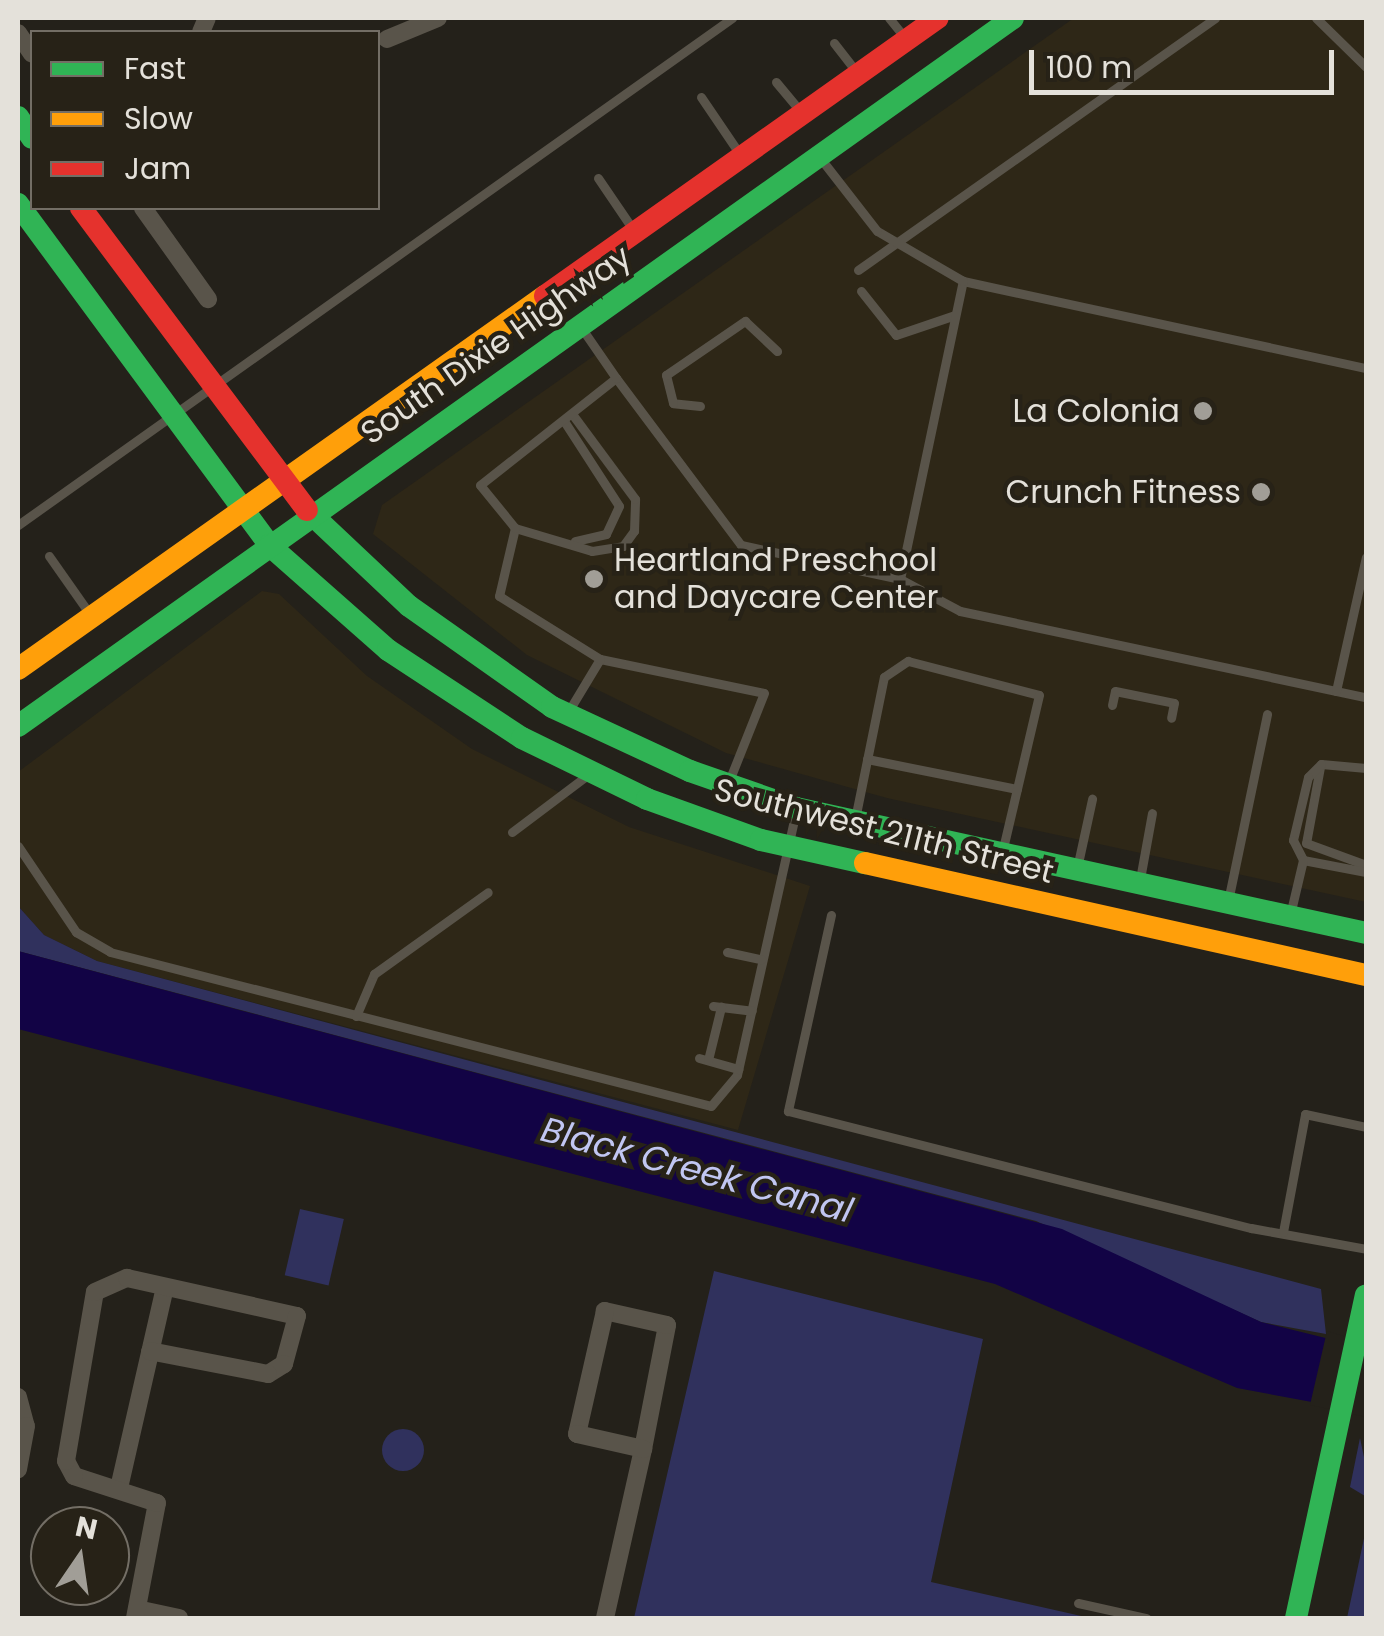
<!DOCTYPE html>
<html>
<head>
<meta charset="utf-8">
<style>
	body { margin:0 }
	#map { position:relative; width:1384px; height:1636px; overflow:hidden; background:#24211a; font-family:Poppins,sans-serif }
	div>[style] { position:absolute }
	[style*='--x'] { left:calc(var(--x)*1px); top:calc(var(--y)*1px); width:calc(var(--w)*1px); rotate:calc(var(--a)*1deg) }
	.built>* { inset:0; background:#2e2717 }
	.green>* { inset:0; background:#30315d; transform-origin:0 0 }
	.round { border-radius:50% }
	.water>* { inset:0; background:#120345 }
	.pier>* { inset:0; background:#24211a }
	.lane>* { height:9px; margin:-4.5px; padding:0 4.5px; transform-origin:4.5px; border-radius:4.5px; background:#59544a }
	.street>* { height:18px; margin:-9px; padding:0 9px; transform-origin:9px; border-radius:9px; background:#59544a }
	.fast>* { height:22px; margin:-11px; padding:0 11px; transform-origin:11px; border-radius:11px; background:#30b455 }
	.slow>* { height:22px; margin:-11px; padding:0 11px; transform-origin:11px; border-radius:11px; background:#ff9f0a }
	.jam>* { height:22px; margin:-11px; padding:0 11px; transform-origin:11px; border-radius:11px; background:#e5322d }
	.dots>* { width:28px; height:28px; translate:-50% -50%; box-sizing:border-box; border:5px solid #272217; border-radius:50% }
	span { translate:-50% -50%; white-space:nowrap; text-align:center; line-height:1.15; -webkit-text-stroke:9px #272217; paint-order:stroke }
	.street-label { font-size:32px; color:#e4e1da }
	.poi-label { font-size:32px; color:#e4e1da }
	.right { translate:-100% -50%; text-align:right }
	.left { translate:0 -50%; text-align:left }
	.water-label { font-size:35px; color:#c1c6f2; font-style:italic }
	.frame { position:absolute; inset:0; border:20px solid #e4e1da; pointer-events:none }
	.legend { position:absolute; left:30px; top:30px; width:350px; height:180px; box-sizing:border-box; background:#272217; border:2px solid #736e65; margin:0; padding:12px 18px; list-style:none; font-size:30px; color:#e4e1da }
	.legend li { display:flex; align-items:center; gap:20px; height:50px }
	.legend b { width:50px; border:2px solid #736e65 }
	.north { position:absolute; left:30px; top:1506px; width:100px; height:100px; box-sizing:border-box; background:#272217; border:2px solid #736e65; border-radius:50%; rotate:13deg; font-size:28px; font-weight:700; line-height:40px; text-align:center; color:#e4e1da }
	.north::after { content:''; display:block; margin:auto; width:35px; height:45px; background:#a19e97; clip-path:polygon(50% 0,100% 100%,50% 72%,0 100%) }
	.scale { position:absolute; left:1029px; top:50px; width:305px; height:45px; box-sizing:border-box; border:5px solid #e4e1da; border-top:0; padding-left:12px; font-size:30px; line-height:35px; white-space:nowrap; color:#e4e1da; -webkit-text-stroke:8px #272217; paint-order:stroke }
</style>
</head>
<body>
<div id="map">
	<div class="built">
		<div style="clip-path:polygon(1074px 18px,1366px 18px,1366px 902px,887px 798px,726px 753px,527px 655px,373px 534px,382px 505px)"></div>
		<div style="clip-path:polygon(262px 591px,279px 594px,367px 676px,472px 749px,629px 827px,810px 886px,738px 1130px,97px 961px,44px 935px,18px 906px,18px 772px)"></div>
	</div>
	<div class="green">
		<div style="clip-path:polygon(18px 906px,44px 935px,97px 961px,1321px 1289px,1326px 1334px,1261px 1322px,1036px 1221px,18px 951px)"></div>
		<div style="left:300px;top:1209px;width:45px;height:68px;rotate:13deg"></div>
		<div style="clip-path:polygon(714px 1271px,983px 1339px,931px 1582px,1090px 1618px,634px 1618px)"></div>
		<div class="round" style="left:382px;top:1429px;width:42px;height:42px"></div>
		<div style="clip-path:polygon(1360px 1438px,1366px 1467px,1365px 1496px,1350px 1487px)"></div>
		<div style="clip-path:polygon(1366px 1529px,1366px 1618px,1347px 1618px)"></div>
	</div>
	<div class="water">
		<div style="clip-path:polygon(18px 951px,1062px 1229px,1261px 1322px,1366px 1348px,1366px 1412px,1237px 1388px,995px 1284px,18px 1029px)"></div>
	</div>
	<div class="pier">
		<div style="clip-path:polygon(1327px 1331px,1366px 1343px,1366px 1417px,1310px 1405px)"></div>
	</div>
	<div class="lane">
		<div style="--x:889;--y:18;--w:19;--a:51"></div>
		<div style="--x:1316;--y:18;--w:70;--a:44.4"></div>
		<div style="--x:834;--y:43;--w:31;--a:52"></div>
		<div style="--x:776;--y:82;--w:33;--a:50"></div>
		<div style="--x:701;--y:97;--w:64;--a:55.8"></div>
		<div style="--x:598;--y:178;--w:57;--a:55.8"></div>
		<div style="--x:858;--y:270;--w:437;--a:-35.2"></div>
		<div style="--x:963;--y:281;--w:412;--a:12.2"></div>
		<div style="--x:861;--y:291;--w:56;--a:51.5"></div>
		<div style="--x:896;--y:335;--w:62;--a:-18.7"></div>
		<div style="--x:616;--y:378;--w:209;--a:53.2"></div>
		<div style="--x:741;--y:545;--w:163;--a:12.1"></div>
		<div style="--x:900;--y:579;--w:305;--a:-78.1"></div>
		<div style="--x:963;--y:281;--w:99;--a:-149.8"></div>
		<div style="--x:877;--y:231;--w:86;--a:-127.9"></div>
		<div style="--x:700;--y:406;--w:27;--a:-174"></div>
		<div style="--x:673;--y:403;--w:29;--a:-104"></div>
		<div style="--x:666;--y:375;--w:96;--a:-34.4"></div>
		<div style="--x:745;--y:321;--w:44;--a:43.2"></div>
		<div style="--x:564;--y:421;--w:101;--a:57.1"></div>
		<div style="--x:619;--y:506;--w:31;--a:115"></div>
		<div style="--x:606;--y:534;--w:32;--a:167"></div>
		<div style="--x:18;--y:525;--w:876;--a:-35.38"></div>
		<div style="--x:515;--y:528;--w:80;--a:16.6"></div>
		<div style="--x:592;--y:551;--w:31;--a:-9"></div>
		<div style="--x:623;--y:546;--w:19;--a:-54"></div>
		<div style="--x:634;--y:531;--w:32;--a:-88"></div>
		<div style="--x:635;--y:499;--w:106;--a:-126.5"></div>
		<div style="--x:49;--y:556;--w:66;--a:54.9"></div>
		<div style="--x:900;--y:579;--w:68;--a:28.1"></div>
		<div style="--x:960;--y:611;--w:415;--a:12"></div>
		<div style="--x:600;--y:659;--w:167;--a:11.7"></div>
		<div style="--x:764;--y:693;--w:95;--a:111.7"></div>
		<div style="--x:1336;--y:691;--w:137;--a:-77.4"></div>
		<div style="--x:1112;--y:705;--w:14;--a:-78"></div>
		<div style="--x:1115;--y:691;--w:60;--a:11.5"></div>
		<div style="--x:1174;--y:703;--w:15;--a:101"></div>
		<div style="--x:568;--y:712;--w:62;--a:-58.9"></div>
		<div style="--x:600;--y:659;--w:119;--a:-148"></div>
		<div style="--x:499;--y:596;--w:70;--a:-76.8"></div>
		<div style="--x:515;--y:528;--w:55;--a:-129.1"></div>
		<div style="--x:480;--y:485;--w:173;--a:-38.2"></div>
		<div style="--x:616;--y:378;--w:55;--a:-124.6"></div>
		<div style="--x:867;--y:759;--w:153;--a:11.3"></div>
		<div style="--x:1320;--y:767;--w:77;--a:100.4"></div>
		<div style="--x:1306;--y:843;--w:64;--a:20.1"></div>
		<div style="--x:1366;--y:768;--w:45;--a:-174.9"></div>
		<div style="--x:1321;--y:764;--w:18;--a:135"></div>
		<div style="--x:1308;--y:777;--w:65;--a:103.4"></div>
		<div style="--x:1293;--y:840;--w:22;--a:63"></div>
		<div style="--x:1303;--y:860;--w:64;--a:10.8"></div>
		<div style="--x:855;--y:819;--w:145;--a:-78.5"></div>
		<div style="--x:884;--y:677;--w:29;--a:-34"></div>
		<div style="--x:908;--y:661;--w:135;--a:14.5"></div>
		<div style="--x:1039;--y:695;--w:158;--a:103.2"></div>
		<div style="--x:512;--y:832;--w:96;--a:-37"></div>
		<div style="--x:18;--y:846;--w:104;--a:56"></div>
		<div style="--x:76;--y:932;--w:39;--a:30"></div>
		<div style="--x:110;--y:952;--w:620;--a:14.37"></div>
		<div style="--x:711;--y:1106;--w:40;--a:-50"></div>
		<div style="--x:737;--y:1075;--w:271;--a:-77.4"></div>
		<div style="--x:1077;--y:868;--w:71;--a:-77.7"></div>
		<div style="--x:1140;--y:879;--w:67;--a:-79.7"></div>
		<div style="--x:1228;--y:901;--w:191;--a:-78.2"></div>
		<div style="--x:831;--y:915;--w:201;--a:102.4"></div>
		<div style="--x:788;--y:1111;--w:478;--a:14.2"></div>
		<div style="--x:1251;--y:1228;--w:117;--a:10.3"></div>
		<div style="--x:1290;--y:915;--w:57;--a:-76.7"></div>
		<div style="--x:727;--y:952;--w:35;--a:12"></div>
		<div style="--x:713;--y:1006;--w:39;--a:7"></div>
		<div style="--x:356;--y:1016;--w:46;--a:-66.8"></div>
		<div style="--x:374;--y:974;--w:140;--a:-35.7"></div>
		<div style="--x:699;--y:1058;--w:41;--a:15.8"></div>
		<div style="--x:708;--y:1060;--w:55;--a:-76.2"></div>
		<div style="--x:1283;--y:1232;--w:120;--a:-79.4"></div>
		<div style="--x:1305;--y:1114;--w:62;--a:12"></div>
		<div style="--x:1078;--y:1603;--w:70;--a:12.4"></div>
	</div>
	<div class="street">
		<div style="--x:201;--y:32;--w:15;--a:-67"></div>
		<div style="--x:18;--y:33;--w:25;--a:56"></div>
		<div style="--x:387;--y:39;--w:55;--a:-22.4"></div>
		<div style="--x:143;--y:208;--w:112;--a:54.5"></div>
		<div style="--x:18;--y:1397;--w:30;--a:75"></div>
		<div style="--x:26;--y:1426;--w:44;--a:100.5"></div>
		<div style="--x:119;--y:1488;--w:206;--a:-77.1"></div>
		<div style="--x:137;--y:1609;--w:43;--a:12.1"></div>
		<div style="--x:135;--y:1618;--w:117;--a:-79.2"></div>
		<div style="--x:157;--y:1503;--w:87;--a:-162"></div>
		<div style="--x:74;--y:1476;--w:17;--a:-118"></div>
		<div style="--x:66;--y:1461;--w:171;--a:-80.3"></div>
		<div style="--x:95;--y:1292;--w:35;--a:-24"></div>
		<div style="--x:127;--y:1278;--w:174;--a:12.6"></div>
		<div style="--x:297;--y:1316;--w:50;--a:105.2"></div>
		<div style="--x:284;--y:1364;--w:19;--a:148"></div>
		<div style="--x:268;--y:1374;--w:120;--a:-169"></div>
		<div style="--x:605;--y:1618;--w:173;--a:-77.3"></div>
		<div style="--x:643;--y:1449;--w:126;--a:-79"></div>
		<div style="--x:667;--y:1325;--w:64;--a:-167.3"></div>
		<div style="--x:605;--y:1311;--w:126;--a:102.8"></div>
		<div style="--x:577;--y:1434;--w:68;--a:12.8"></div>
	</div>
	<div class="fast">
		<div style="--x:18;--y:117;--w:25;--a:56"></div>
		<div style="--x:18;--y:204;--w:423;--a:53.6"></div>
		<div style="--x:269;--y:545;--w:159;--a:41.4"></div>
		<div style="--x:388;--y:650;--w:160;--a:33.3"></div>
		<div style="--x:522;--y:738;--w:139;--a:26"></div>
		<div style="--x:647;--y:799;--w:121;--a:19.8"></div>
		<div style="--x:761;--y:840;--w:107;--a:12.5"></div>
		<div style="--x:307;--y:510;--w:140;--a:43.3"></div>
		<div style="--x:409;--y:606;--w:175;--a:35.2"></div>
		<div style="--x:552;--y:707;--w:152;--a:24.9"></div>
		<div style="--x:690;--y:771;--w:112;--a:19.2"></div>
		<div style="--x:796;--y:808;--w:584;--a:12.37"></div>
		<div style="--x:18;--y:726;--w:1221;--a:-35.43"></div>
		<div style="--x:1296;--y:1618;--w:330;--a:-77.8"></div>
	</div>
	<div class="slow">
		<div style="--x:18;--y:669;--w:646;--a:-35.29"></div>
		<div style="--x:865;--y:863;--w:513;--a:12.6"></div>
	</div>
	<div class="jam">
		<div style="--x:81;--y:208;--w:377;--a:53.2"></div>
		<div style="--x:545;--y:296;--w:481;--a:-35.3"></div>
	</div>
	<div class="dots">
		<div style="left:1203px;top:411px;background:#a19e97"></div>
		<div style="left:1261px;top:492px;background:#a19e97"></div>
		<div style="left:594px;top:579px;background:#a19e97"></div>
	</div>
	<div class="street-label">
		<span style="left:496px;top:345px;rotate:-35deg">South Dixie Highway</span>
		<span style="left:884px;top:831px;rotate:14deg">Southwest 211th Street</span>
	</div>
	<div class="poi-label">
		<span class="right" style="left:1180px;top:411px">La Colonia</span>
		<span class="right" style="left:1241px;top:492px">Crunch Fitness</span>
		<span class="left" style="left:614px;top:579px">Heartland Preschool<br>and Daycare Center</span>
	</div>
	<div class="water-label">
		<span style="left:697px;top:1170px;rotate:15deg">Black Creek Canal</span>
	</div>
	<div class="frame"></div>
	<ul class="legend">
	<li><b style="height:12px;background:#30b455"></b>Fast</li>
	<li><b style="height:12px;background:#ff9f0a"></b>Slow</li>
	<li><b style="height:12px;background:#e5322d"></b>Jam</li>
	</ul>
	<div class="north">N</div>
	<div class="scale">100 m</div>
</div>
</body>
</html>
